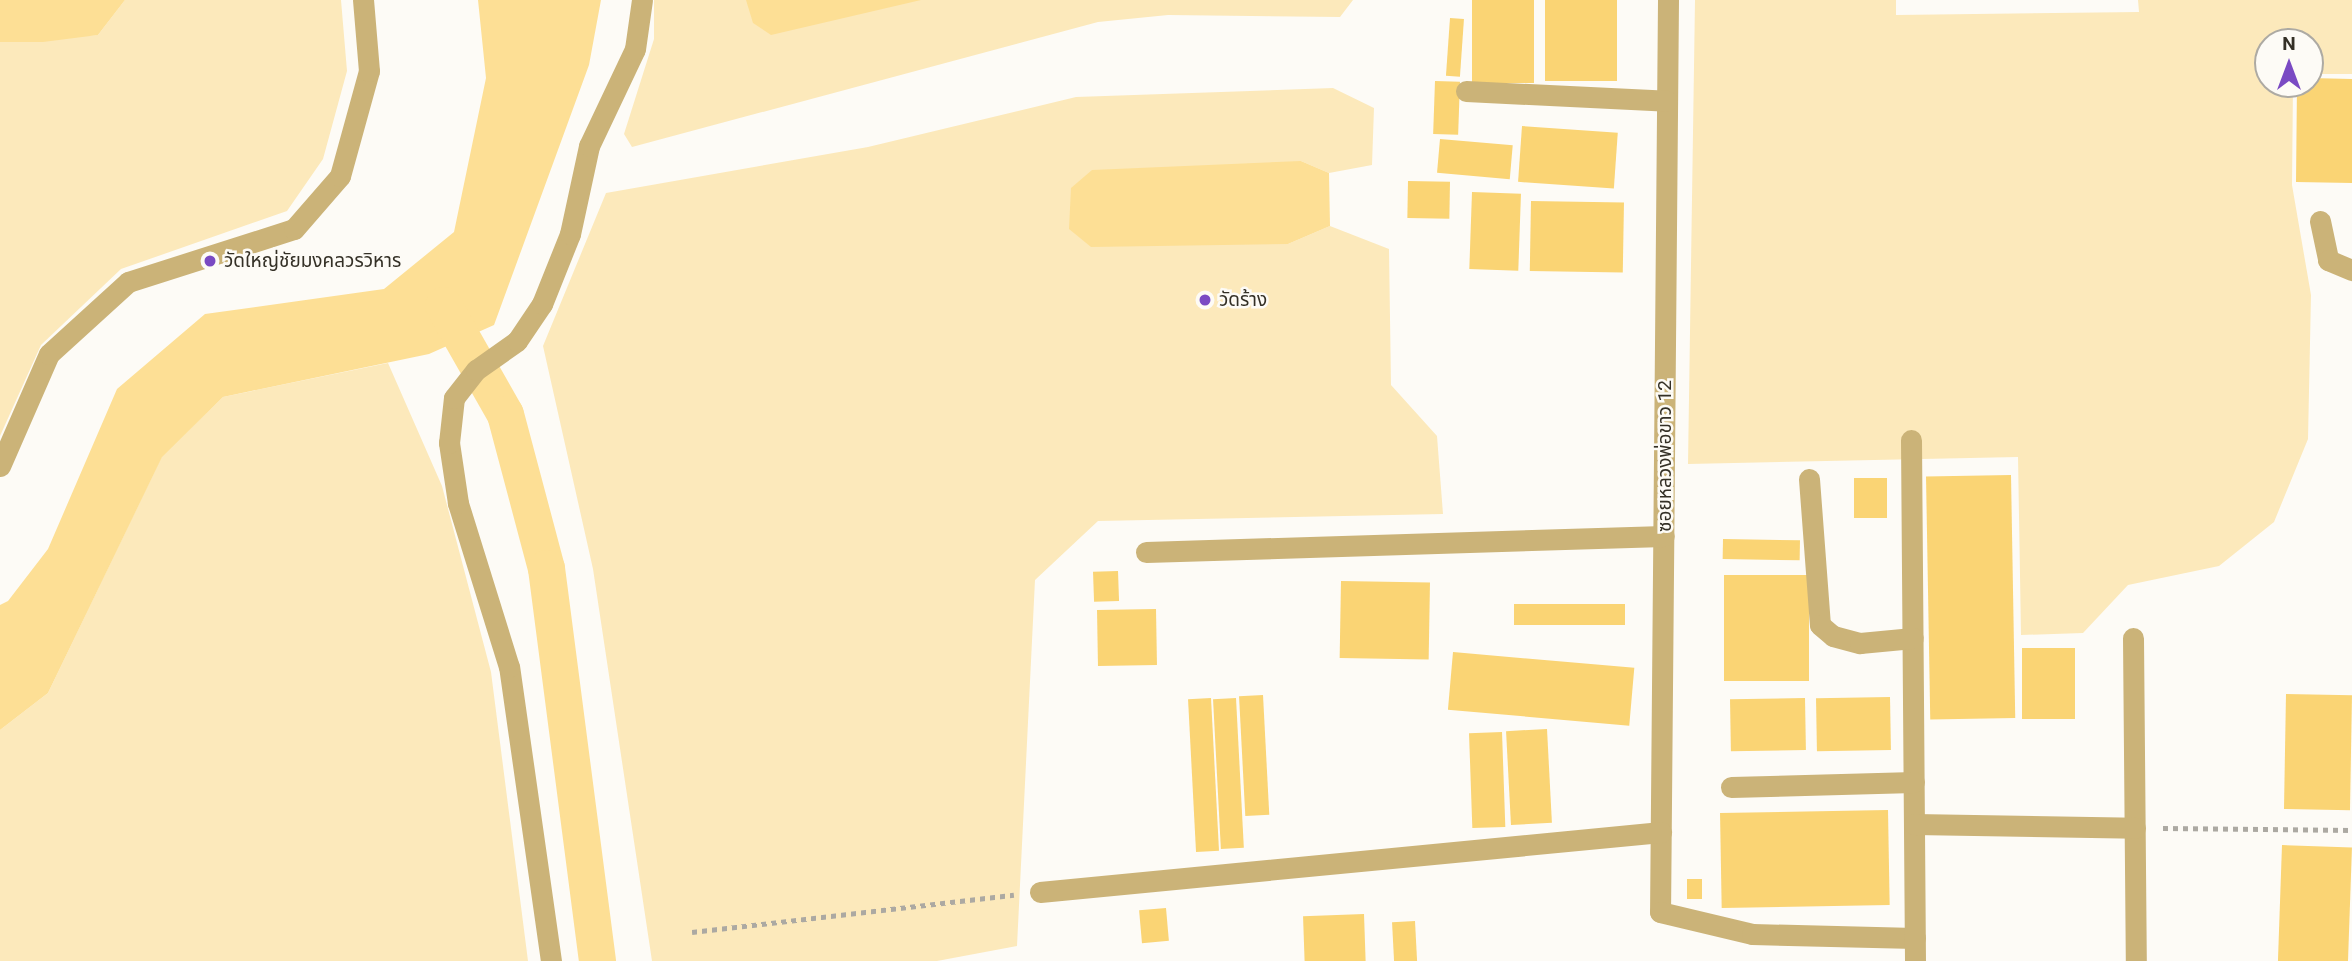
<!DOCTYPE html>
<html>
<head>
<meta charset="utf-8">
<style>
	body { margin:0 }
	#map { position:relative; width:2352px; height:961px; overflow:hidden; background:#fdfbf6; font-family:Roboto,"Noto Sans Thai",sans-serif }
	div>[style] { position:absolute }
	[style*='--x'] { left:calc(var(--x)*1px); top:calc(var(--y)*1px); width:calc(var(--w)*1px); rotate:calc(var(--a)*1deg) }
	.green>* { inset:0; background:#fce9bb }
	.water>* { inset:0; background:#fddf95 }
	.canal>* { height:37px; margin:-18.5px; padding:0 18.5px; transform-origin:18.5px; border-radius:18.5px; background:#fddf95 }
	.building>* { inset:0; background:#fad474; transform-origin:0 0 }
	.path>* { height:4.5px; margin-top:-2.25px; transform-origin:0; background:repeating-linear-gradient(90deg,#aca9a2 0 5px,transparent 0 10px) }
	.minor>* { height:21px; margin:-10.5px; padding:0 10.5px; transform-origin:10.5px; border-radius:10.5px; background:#cbb378 }
	.dots>* { width:19px; height:19px; translate:-50% -50%; box-sizing:border-box; border:4px solid #fdfbf6; border-radius:50% }
	span { translate:-50% -50%; white-space:nowrap; text-align:center; line-height:1.15; -webkit-text-stroke:5px #fdfbf6; paint-order:stroke }
	.poi-label { font-size:19px; color:#343026 }
	.left { translate:0 -50%; text-align:left }
	.street-label { font-size:19px; color:#343026 }
	.north { position:absolute; left:2254px; top:28px; width:70px; height:70px; box-sizing:border-box; background:#fdfbf6; border:2px solid #adaaa3; border-radius:50%; rotate:0deg; font-size:19px; font-weight:700; line-height:28px; text-align:center; color:#343026 }
	.north::after { content:''; display:block; margin:auto; width:24px; height:32px; background:#7a4ac3; clip-path:polygon(50% 0,100% 100%,50% 72%,0 100%) }
</style>
</head>
<body>
<div id="map">
	<div class="green">
		<div style="clip-path:polygon(125px 0,341px 0,347px 71px,323px 159px,287px 211px,121px 269px,41px 345px,0 436px,0 42px,98px 35px)"></div>
		<div style="clip-path:polygon(654px 0,1353px 0,1340px 17px,1168px 15px,1098px 22px,632px 147px,624px 134px,654px 39px)"></div>
		<div style="clip-path:polygon(1695px 0,1896px 0,1896px 15px,2139px 12px,2138px 0,2352px 0,2352px 74px,2310px 74px,2310px 42px,2268px 42px,2268px 84px,2293px 84px,2292px 185px,2311px 295px,2308px 439px,2274px 522px,2219px 566px,2128px 585px,2083px 633px,2021px 635px,2018px 457px,1688px 464px)"></div>
		<div style="clip-path:polygon(1333px 88px,1374px 108px,1372px 165px,1329px 173px,1301px 161px,1288px 244px,1330px 226px,1389px 249px,1391px 385px,1437px 436px,1443px 514px,1098px 521px,1035px 580px,1017px 946px,937px 961px,652px 961px,593px 569px,543px 346px,606px 193px,868px 147px,1076px 97px)"></div>
		<div style="clip-path:polygon(388px 363px,442px 486px,491px 672px,528px 961px,0 961px,0 730px,48px 693px,162px 456px,223px 397px)"></div>
	</div>
	<div class="water">
		<div style="clip-path:polygon(0 0,125px 0,98px 35px,43px 42px,0 42px)"></div>
		<div style="clip-path:polygon(478px 0,601px 0,589px 65px,494px 325px,429px 354px,223px 397px,162px 457px,48px 693px,0 730px,0 605px,8px 601px,48px 549px,117px 389px,205px 314px,384px 289px,454px 232px,486px 78px)"></div>
		<div style="clip-path:polygon(746px 0,921px 0,771px 35px,753px 23px)"></div>
		<div style="clip-path:polygon(1301px 161px,1329px 173px,1330px 226px,1288px 244px,1091px 247px,1069px 229px,1071px 188px,1092px 170px)"></div>
	</div>
	<div class="canal">
		<div style="--x:443;--y:305;--w:125;--a:60.4"></div>
		<div style="--x:505;--y:414;--w:159;--a:75.1"></div>
		<div style="--x:546;--y:568;--w:396;--a:82.6"></div>
	</div>
	<div class="building">
		<div style="left:1472px;top:0;width:62px;height:83px"></div>
		<div style="left:1545px;top:0;width:72px;height:81px"></div>
		<div style="left:1450px;top:18px;width:14px;height:58px;rotate:4deg"></div>
		<div style="clip-path:polygon(2310px 78px,2352px 79px,2352px 183px,2296px 182px,2297px 84px,2310px 84px)"></div>
		<div style="left:1435px;top:81px;width:25px;height:53px;rotate:2deg"></div>
		<div style="left:1522px;top:126px;width:96px;height:56px;rotate:4deg"></div>
		<div style="left:1440px;top:139px;width:73px;height:34px;rotate:5deg"></div>
		<div style="left:1408px;top:181px;width:42px;height:37px;rotate:1deg"></div>
		<div style="left:1472px;top:192px;width:49px;height:77px;rotate:2deg"></div>
		<div style="left:1531px;top:201px;width:93px;height:70px;rotate:1deg"></div>
		<div style="left:2011px;top:475px;width:243px;height:85px;rotate:89deg"></div>
		<div style="left:1854px;top:478px;width:33px;height:40px"></div>
		<div style="left:1723px;top:539px;width:77px;height:20px;rotate:1deg"></div>
		<div style="left:1118px;top:571px;width:30px;height:25px;rotate:88deg"></div>
		<div style="left:1724px;top:575px;width:85px;height:106px"></div>
		<div style="left:1341px;top:581px;width:89px;height:77px;rotate:1deg"></div>
		<div style="left:1625px;top:604px;width:21px;height:111px;rotate:90deg"></div>
		<div style="left:1156px;top:609px;width:56px;height:59px;rotate:89deg"></div>
		<div style="left:2022px;top:648px;width:53px;height:71px"></div>
		<div style="left:1453px;top:652px;width:182px;height:58px;rotate:5deg"></div>
		<div style="left:2286px;top:694px;width:66px;height:115px;rotate:1deg"></div>
		<div style="left:1263px;top:695px;width:120px;height:24px;rotate:87deg"></div>
		<div style="left:1890px;top:697px;width:53px;height:74px;rotate:89deg"></div>
		<div style="left:1211px;top:698px;width:153px;height:23px;rotate:87deg"></div>
		<div style="left:1236px;top:698px;width:150px;height:23px;rotate:87deg"></div>
		<div style="left:1805px;top:698px;width:52px;height:75px;rotate:89deg"></div>
		<div style="left:1547px;top:729px;width:94px;height:41px;rotate:87deg"></div>
		<div style="left:1502px;top:732px;width:95px;height:33px;rotate:88deg"></div>
		<div style="left:1888px;top:810px;width:95px;height:168px;rotate:89deg"></div>
		<div style="left:2282px;top:845px;width:70px;height:116px;rotate:2deg"></div>
		<div style="left:1687px;top:879px;width:15px;height:20px"></div>
		<div style="left:1166px;top:908px;width:33px;height:27px;rotate:85deg"></div>
		<div style="left:1364px;top:914px;width:47px;height:61px;rotate:88deg"></div>
		<div style="left:1415px;top:921px;width:40px;height:23px;rotate:87deg"></div>
	</div>
	<div class="path">
		<div style="--x:2163;--y:828;--w:189;--a:0.6"></div>
		<div style="--x:692;--y:932;--w:324;--a:-6.6"></div>
	</div>
	<div class="minor">
		<div style="--x:1668;--y:0;--w:912;--a:90.5"></div>
		<div style="--x:1660;--y:912;--w:95;--a:13.4"></div>
		<div style="--x:1752;--y:934;--w:163;--a:1.4"></div>
		<div style="--x:1466;--y:91;--w:201;--a:2.8"></div>
		<div style="--x:2320;--y:221;--w:40;--a:78"></div>
		<div style="--x:2328;--y:260;--w:26;--a:23"></div>
		<div style="--x:1911;--y:440;--w:521;--a:89.56"></div>
		<div style="--x:0;--y:466;--w:122;--a:-66.4"></div>
		<div style="--x:49;--y:354;--w:107;--a:-42.3"></div>
		<div style="--x:128;--y:282;--w:174;--a:-17.7"></div>
		<div style="--x:294;--y:229;--w:70;--a:-49"></div>
		<div style="--x:340;--y:176;--w:109;--a:-74.6"></div>
		<div style="--x:369;--y:71;--w:71;--a:-94.8"></div>
		<div style="--x:1809;--y:479;--w:146;--a:85.7"></div>
		<div style="--x:1820;--y:625;--w:17;--a:40"></div>
		<div style="--x:1833;--y:636;--w:28;--a:15"></div>
		<div style="--x:1860;--y:643;--w:53;--a:-5.4"></div>
		<div style="--x:1146;--y:552;--w:518;--a:-1.77"></div>
		<div style="--x:2133;--y:638;--w:323;--a:89.5"></div>
		<div style="--x:1731;--y:787;--w:183;--a:-1.6"></div>
		<div style="--x:1914;--y:824;--w:221;--a:1"></div>
		<div style="--x:1040;--y:892;--w:624;--a:-5.52"></div>
		<div style="--x:551;--y:961;--w:297;--a:-98.1"></div>
		<div style="--x:509;--y:667;--w:172;--a:-107.3"></div>
		<div style="--x:458;--y:503;--w:61;--a:-98.5"></div>
		<div style="--x:449;--y:443;--w:45;--a:-83.7"></div>
		<div style="--x:454;--y:398;--w:36;--a:-52"></div>
		<div style="--x:476;--y:370;--w:50;--a:-35.3"></div>
		<div style="--x:517;--y:341;--w:45;--a:-56"></div>
		<div style="--x:542;--y:304;--w:75;--a:-68.2"></div>
		<div style="--x:570;--y:234;--w:90;--a:-77.8"></div>
		<div style="--x:589;--y:146;--w:107;--a:-64.6"></div>
		<div style="--x:635;--y:49;--w:49;--a:-81.9"></div>
	</div>
	<div class="dots">
		<div style="left:210px;top:261px;background:#7a4ac3"></div>
		<div style="left:1205px;top:300px;background:#7a4ac3"></div>
	</div>
	<div class="poi-label">
		<span class="left" style="left:224px;top:261px">วัดใหญ่ชัยมงคลวรวิหาร</span>
		<span class="left" style="left:1219px;top:300px">วัดร้าง</span>
	</div>
	<div class="street-label">
		<span style="left:1665px;top:456px;rotate:-90deg">ซอยหลวงพ่อขาว 12</span>
	</div>
	<div class="north">N</div>
</div>
</body>
</html>
